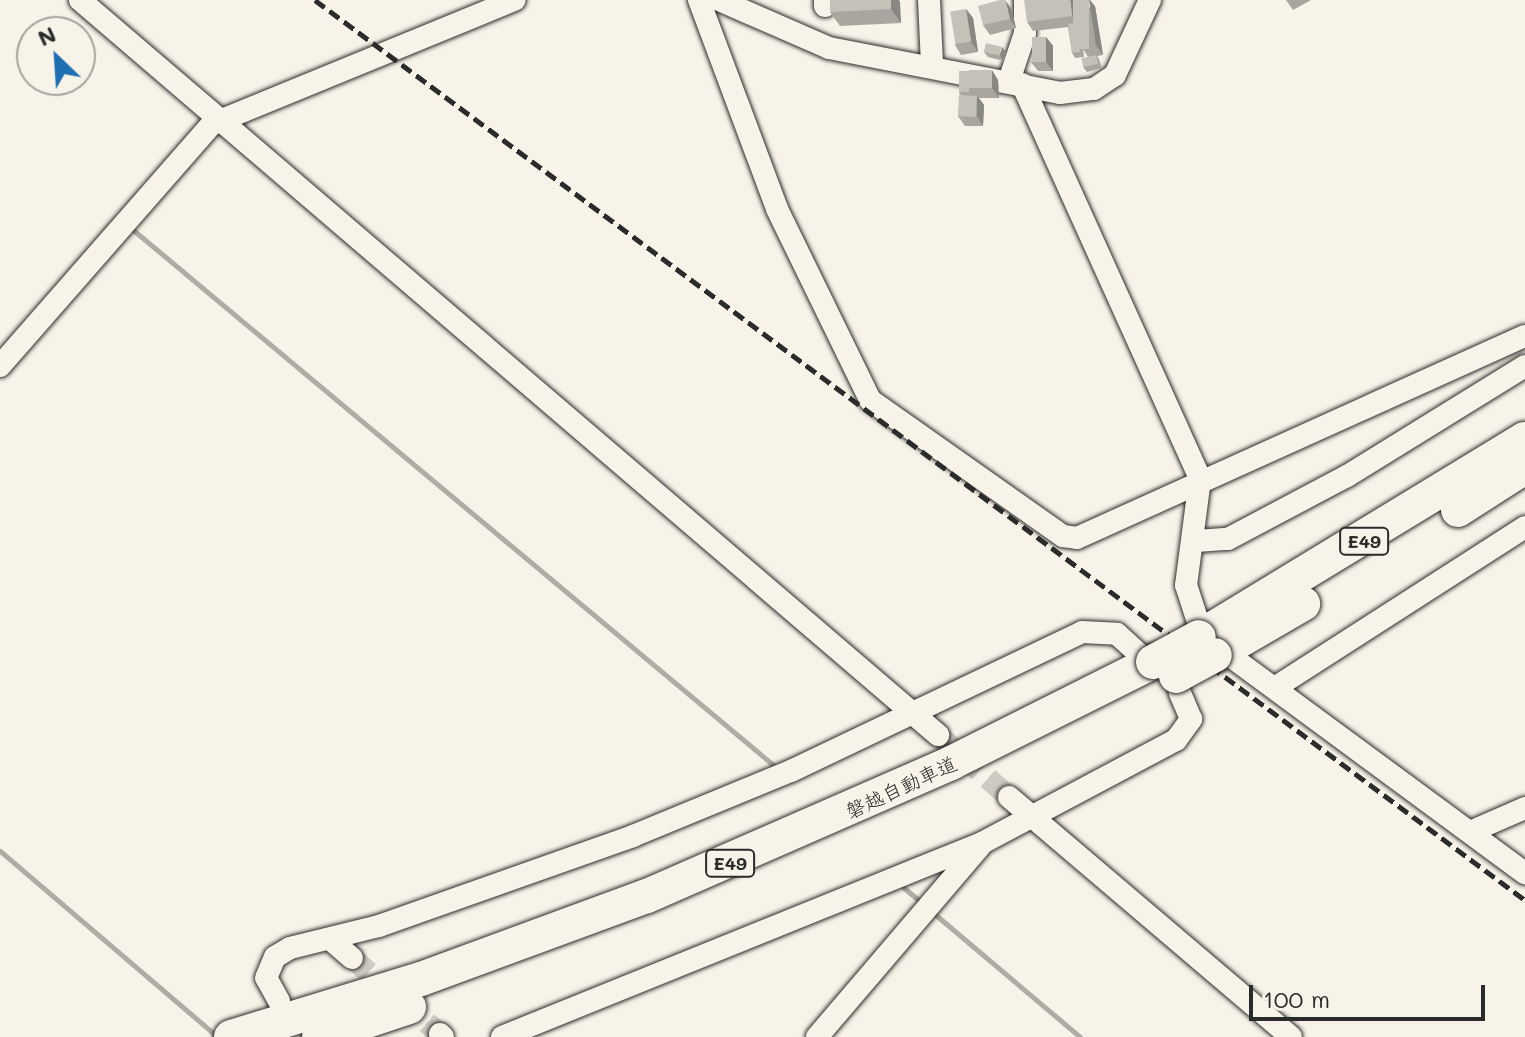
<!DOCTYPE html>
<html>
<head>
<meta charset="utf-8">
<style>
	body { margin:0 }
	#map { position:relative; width:1525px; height:1037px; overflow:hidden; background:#f7f3e8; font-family:Mali,"Klee One",sans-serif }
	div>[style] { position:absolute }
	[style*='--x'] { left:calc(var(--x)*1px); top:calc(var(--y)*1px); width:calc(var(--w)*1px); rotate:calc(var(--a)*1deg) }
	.stream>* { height:5px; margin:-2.5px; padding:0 2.5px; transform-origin:2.5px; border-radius:2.5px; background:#afaca4 }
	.minor-tunnel>* { height:22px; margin-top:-11px; transform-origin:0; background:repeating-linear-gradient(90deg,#cecbc2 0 22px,transparent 0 33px) }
	.roads { filter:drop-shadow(0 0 2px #2b2b2b) drop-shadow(0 0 2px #2b2b2b) }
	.minor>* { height:22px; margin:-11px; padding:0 11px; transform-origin:11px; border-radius:11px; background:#f7f3e8 }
	.highway>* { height:34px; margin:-17px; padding:0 17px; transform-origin:17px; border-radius:17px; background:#f7f3e8 }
	.rail>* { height:5px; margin-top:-2.5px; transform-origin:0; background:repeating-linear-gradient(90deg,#2b2b2b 0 12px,transparent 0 18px) }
	.bridges { filter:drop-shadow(0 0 2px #2b2b2b) drop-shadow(0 0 2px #2b2b2b) }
	.highway-bridge>* { height:34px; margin:-17px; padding:0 17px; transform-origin:17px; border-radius:17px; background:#f7f3e8 }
	.wall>* { inset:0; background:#a9a69f }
	.shaded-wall>* { inset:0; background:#898782 }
	.building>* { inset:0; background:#c4c1b9; transform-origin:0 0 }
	span { translate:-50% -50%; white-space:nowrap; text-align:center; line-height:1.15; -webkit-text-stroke:7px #f7f3e8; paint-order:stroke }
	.shield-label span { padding:2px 6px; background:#f7f3e8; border:2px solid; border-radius:6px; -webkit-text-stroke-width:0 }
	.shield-label { font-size:18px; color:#2b2b2b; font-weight:700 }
	.street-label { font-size:20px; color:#2b2b2b }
	.north { position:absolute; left:16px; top:16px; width:80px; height:80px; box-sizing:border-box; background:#f7f3e8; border:2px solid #a5a39c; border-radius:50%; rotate:335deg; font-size:22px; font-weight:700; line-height:32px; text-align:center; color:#2b2b2b }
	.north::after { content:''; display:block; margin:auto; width:28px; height:36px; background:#1f6fb2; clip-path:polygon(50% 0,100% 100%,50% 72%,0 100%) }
	.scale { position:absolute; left:1249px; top:985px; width:236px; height:36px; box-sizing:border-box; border:4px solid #2b2b2b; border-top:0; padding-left:10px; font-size:24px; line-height:28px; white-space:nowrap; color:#2b2b2b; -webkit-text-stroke:6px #f7f3e8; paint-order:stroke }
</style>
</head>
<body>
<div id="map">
	<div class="stream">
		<div style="--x:132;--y:229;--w:842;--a:39.89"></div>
		<div style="--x:0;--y:851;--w:287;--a:40.5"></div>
		<div style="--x:903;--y:887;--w:26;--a:40"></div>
		<div style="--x:931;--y:911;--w:195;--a:40.2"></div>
	</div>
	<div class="minor-tunnel">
		<div style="--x:938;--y:735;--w:94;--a:41.1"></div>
		<div style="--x:352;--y:958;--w:116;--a:40.8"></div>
	</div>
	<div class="roads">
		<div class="minor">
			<div style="--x:80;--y:0;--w:1130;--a:40.58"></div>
			<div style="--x:699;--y:0;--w:223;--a:69.5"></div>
			<div style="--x:777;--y:209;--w:212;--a:64"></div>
			<div style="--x:870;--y:400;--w:236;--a:35.2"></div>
			<div style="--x:1063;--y:536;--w:14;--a:8"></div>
			<div style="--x:1077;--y:538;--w:491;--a:-24.3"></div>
			<div style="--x:719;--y:0;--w:120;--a:23.6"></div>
			<div style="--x:829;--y:48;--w:235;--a:11"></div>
			<div style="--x:1060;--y:93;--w:34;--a:-7"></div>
			<div style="--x:1094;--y:89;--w:25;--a:-34"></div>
			<div style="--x:1115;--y:75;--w:83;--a:-65"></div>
			<div style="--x:825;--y:0;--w:6;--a:90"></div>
			<div style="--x:929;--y:0;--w:63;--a:87.3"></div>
			<div style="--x:1010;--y:78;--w:47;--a:-71.6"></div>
			<div style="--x:1025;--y:33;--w:33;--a:-90"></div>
			<div style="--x:1022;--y:84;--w:433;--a:65.7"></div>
			<div style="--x:1200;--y:479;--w:107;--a:97.5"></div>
			<div style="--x:1186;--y:585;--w:36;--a:72"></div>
			<div style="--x:0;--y:366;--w:322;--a:-48.8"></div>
			<div style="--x:212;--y:124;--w:327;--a:-22.3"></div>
			<div style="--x:1196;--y:541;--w:32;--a:-4"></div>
			<div style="--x:1228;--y:539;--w:135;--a:-27.9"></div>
			<div style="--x:1347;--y:476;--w:209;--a:-31.7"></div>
			<div style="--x:1237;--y:661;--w:358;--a:36.4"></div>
			<div style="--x:1276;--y:687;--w:296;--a:-32.7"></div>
			<div style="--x:1009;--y:797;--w:370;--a:40.4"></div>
			<div style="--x:1470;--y:832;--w:60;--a:-23.6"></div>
			<div style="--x:330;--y:939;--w:29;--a:41"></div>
			<div style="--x:279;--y:1001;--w:26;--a:-119"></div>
			<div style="--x:266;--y:978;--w:23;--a:-67"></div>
			<div style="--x:275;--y:957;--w:17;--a:-31"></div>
			<div style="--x:290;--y:948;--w:92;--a:-13.9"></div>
			<div style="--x:379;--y:926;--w:269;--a:-19.5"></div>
			<div style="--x:633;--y:836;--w:171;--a:-22.4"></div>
			<div style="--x:791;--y:771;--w:322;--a:-25.5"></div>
			<div style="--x:1082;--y:632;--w:35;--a:3"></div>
			<div style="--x:1117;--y:634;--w:27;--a:42"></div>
			<div style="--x:440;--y:1034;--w:4;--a:45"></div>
			<div style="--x:502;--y:1037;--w:518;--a:-22.01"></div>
			<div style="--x:982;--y:843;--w:220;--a:-28"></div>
			<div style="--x:1176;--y:740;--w:26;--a:-54"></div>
			<div style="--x:1191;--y:719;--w:30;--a:-113"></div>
			<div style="--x:817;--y:1037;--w:250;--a:-49.5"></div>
		</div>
		<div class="highway">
			<div style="--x:1458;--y:510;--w:80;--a:-32.7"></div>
			<div style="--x:1199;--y:637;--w:381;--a:-31.3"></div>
			<div style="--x:1215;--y:655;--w:102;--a:-30.1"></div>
			<div style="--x:231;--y:1037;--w:199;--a:-17"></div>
			<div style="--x:421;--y:979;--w:241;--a:-20.2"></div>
			<div style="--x:647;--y:896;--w:332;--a:-23.6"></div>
			<div style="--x:951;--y:763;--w:226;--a:-26.6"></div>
			<div style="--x:319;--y:1037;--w:95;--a:-18.4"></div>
		</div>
	</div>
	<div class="rail">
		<div style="--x:315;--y:0;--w:1508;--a:36.64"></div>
	</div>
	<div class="bridges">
		<div class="highway-bridge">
			<div style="--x:1153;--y:662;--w:52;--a:-28.5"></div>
			<div style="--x:1176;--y:676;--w:44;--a:-28.3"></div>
		</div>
	</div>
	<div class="wall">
		<div style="clip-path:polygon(830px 0,899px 0,901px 23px,840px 26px,830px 12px)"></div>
		<div style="clip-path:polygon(1286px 0,1311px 0,1293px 10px)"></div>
		<div style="clip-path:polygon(1095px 6px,1103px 55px,1097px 56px,1099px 59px,1102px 68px,1087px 72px,1083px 67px,1088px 57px,1083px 49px,1084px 57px,1075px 58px,1072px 53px,1068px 27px,1033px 31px,1027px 22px)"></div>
		<div style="clip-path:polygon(1011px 8px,1016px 28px,990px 35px,983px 25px)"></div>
		<div style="clip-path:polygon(966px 9px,973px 18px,978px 52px,961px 55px,955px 45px)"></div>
		<div style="clip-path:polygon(1046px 37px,1053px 46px,1053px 71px,1038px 71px,1031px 62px)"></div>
		<div style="clip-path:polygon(984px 52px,1006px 52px,1004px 61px,988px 57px)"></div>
		<div style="clip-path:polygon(969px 72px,998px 80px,999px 98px,979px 98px,984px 105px,983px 126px,965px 126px,958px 116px,961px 95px,959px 93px)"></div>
	</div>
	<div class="shaded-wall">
		<div style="clip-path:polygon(891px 0,899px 0,900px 2px,901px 23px,891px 9px)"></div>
		<div style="clip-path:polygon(1005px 0,1011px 8px,1016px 28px,1010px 19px)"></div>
		<div style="clip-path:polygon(1070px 0,1074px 0,1079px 25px,1072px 16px)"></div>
		<div style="clip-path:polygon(1089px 0,1090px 0,1095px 6px,1103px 55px,1096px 45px)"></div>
		<div style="clip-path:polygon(966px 9px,973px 18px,978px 52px,971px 42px)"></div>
		<div style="clip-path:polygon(1046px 37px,1053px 46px,1053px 71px,1046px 62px)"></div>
		<div style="clip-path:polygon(1002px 47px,1006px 52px,1004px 61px,1000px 56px)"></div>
		<div style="clip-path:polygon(992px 70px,998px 80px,999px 98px,992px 88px)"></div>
		<div style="clip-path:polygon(977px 96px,984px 105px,983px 126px,977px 116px)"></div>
	</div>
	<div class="building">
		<div style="clip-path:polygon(830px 0,891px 0,891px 9px,830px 12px)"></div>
		<div style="clip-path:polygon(1000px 0,1005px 0,1010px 19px,983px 25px,978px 6px)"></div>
		<div style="clip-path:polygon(1024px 0,1070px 0,1072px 16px,1027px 22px)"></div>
		<div style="left:1073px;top:0;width:16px;height:49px"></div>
		<div style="left:966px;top:9px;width:33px;height:16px;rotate:81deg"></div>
		<div style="left:1076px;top:23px;width:29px;height:8px;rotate:82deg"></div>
		<div style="left:1032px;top:37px;width:14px;height:25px"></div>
		<div style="left:986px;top:43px;width:16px;height:9px;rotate:14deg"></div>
		<div style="left:1096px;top:55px;width:9px;height:15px;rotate:77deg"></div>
		<div style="left:969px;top:70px;width:23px;height:18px"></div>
		<div style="left:969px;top:71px;width:21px;height:10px;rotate:90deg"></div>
		<div style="left:959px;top:95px;width:18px;height:21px;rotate:3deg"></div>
	</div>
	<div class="shield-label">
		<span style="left:1364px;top:541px">E49</span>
		<span style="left:730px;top:863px">E49</span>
	</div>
	<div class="street-label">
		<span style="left:901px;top:787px;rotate:-25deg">磐越自動車道</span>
	</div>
	<div class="north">N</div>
	<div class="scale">100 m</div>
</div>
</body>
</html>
